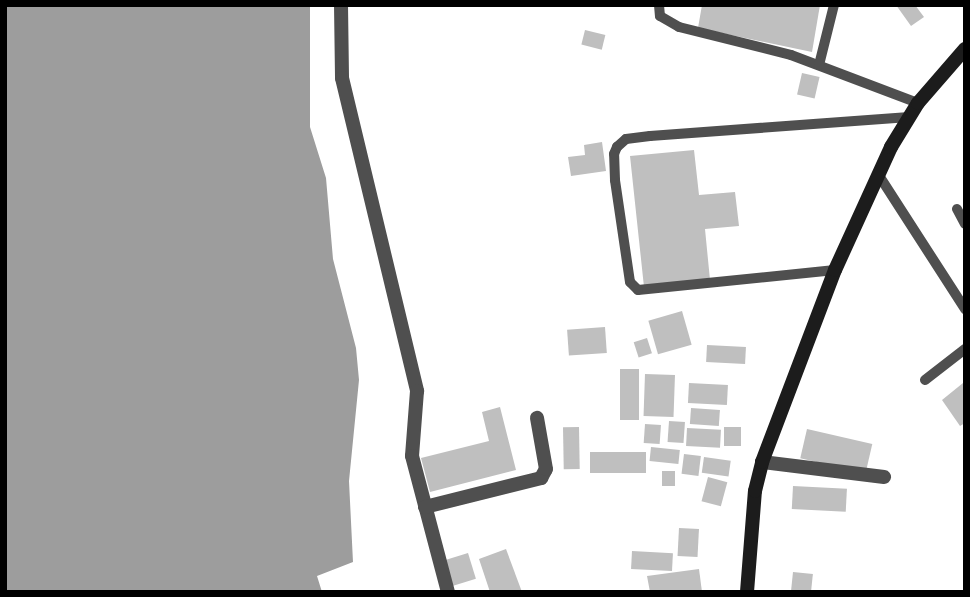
<!DOCTYPE html>
<html>
<head>
<meta charset="utf-8">
<style>
	body { margin:0 }
	#map { position:relative; width:970px; height:597px; overflow:hidden; background:#fff; font-family:"Source Sans 3",sans-serif }
	div>[style] { position:absolute }
	[style*='--x'] { left:calc(var(--x)*1px); top:calc(var(--y)*1px); width:calc(var(--w)*1px); rotate:calc(var(--a)*1deg) }
	.water>* { inset:0; background:#9d9d9d }
	.building>* { inset:0; background:#bfbfbf; transform-origin:0 0 }
	.lane>* { height:10px; margin:-5px; padding:0 5px; transform-origin:5px; border-radius:5px; background:#4f4f4f }
	.street>* { height:14px; margin:-7px; padding:0 7px; transform-origin:7px; border-radius:7px; background:#4f4f4f }
	.secondary>* { height:14px; margin:-7px; padding:0 7px; transform-origin:7px; border-radius:7px; background:#1c1c1c }
	span { translate:-50% -50%; white-space:nowrap; text-align:center; line-height:1.15; -webkit-text-stroke:6px #fff; paint-order:stroke }
	.frame { position:absolute; inset:0; border:7px solid #000; pointer-events:none }
</style>
</head>
<body>
<div id="map">
	<div class="water">
		<div style="clip-path:polygon(5px 5px,310px 5px,310px 127px,326px 178px,333px 259px,356px 348px,359px 380px,349px 481px,353px 562px,317px 576px,322px 592px,5px 592px)"></div>
	</div>
	<div class="building">
		<div style="clip-path:polygon(702px 5px,820px 5px,812px 52px,698px 28px)"></div>
		<div style="clip-path:polygon(896px 5px,915px 5px,924px 17px,911px 26px)"></div>
		<div style="left:585px;top:30px;width:21px;height:15px;rotate:14deg"></div>
		<div style="left:802px;top:73px;width:18px;height:22px;rotate:13deg"></div>
		<div style="clip-path:polygon(602px 142px,606px 171px,571px 176px,568px 157px,585px 155px,584px 145px)"></div>
		<div style="clip-path:polygon(694px 150px,699px 195px,735px 192px,739px 226px,705px 229px,710px 280px,644px 287px,630px 156px)"></div>
		<div style="left:682px;top:311px;width:35px;height:35px;rotate:74deg"></div>
		<div style="left:605px;top:327px;width:26px;height:38px;rotate:86deg"></div>
		<div style="left:647px;top:338px;width:16px;height:14px;rotate:72deg"></div>
		<div style="left:707px;top:345px;width:39px;height:17px;rotate:3deg"></div>
		<div style="left:620px;top:369px;width:19px;height:51px"></div>
		<div style="left:645px;top:374px;width:30px;height:42px;rotate:2deg"></div>
		<div style="left:689px;top:383px;width:39px;height:20px;rotate:3deg"></div>
		<div style="clip-path:polygon(963px 383px,965px 423px,960px 426px,942px 400px)"></div>
		<div style="clip-path:polygon(500px 407px,516px 470px,430px 492px,421px 458px,489px 441px,482px 412px)"></div>
		<div style="left:691px;top:408px;width:29px;height:16px;rotate:4deg"></div>
		<div style="left:669px;top:421px;width:16px;height:21px;rotate:4deg"></div>
		<div style="left:645px;top:424px;width:16px;height:19px;rotate:4deg"></div>
		<div style="left:579px;top:427px;width:42px;height:16px;rotate:89deg"></div>
		<div style="left:724px;top:427px;width:17px;height:19px"></div>
		<div style="left:687px;top:428px;width:34px;height:18px;rotate:3deg"></div>
		<div style="left:807px;top:429px;width:67px;height:30px;rotate:13deg"></div>
		<div style="left:651px;top:447px;width:29px;height:14px;rotate:6deg"></div>
		<div style="left:646px;top:452px;width:21px;height:56px;rotate:90deg"></div>
		<div style="left:684px;top:454px;width:17px;height:20px;rotate:7deg"></div>
		<div style="left:704px;top:457px;width:27px;height:16px;rotate:8deg"></div>
		<div style="left:662px;top:471px;width:13px;height:15px"></div>
		<div style="left:708px;top:477px;width:20px;height:25px;rotate:15deg"></div>
		<div style="left:793px;top:486px;width:54px;height:23px;rotate:3deg"></div>
		<div style="left:679px;top:528px;width:20px;height:28px;rotate:3deg"></div>
		<div style="clip-path:polygon(506px 549px,522px 592px,490px 592px,479px 559px)"></div>
		<div style="left:632px;top:551px;width:41px;height:18px;rotate:3deg"></div>
		<div style="left:468px;top:553px;width:27px;height:27px;rotate:73deg"></div>
		<div style="clip-path:polygon(699px 569px,702px 592px,650px 592px,647px 576px)"></div>
		<div style="left:793px;top:572px;width:20px;height:20px;rotate:6deg"></div>
	</div>
	<div class="lane">
		<div style="--x:659;--y:5;--w:11;--a:85"></div>
		<div style="--x:660;--y:16;--w:22;--a:30"></div>
		<div style="--x:679;--y:27;--w:115;--a:14"></div>
		<div style="--x:791;--y:55;--w:136;--a:20.7"></div>
		<div style="--x:819;--y:65;--w:62;--a:-76"></div>
		<div style="--x:878;--y:174;--w:161;--a:57.2"></div>
		<div style="--x:957;--y:209;--w:17;--a:62"></div>
		<div style="--x:835;--y:270;--w:198;--a:174.2"></div>
		<div style="--x:638;--y:290;--w:11;--a:-135"></div>
		<div style="--x:630;--y:282;--w:103;--a:-98.4"></div>
		<div style="--x:615;--y:180;--w:26;--a:-92"></div>
		<div style="--x:614;--y:154;--w:8;--a:-67"></div>
		<div style="--x:617;--y:147;--w:12;--a:-42"></div>
		<div style="--x:626;--y:139;--w:24;--a:-7"></div>
		<div style="--x:650;--y:136;--w:260;--a:-4.2"></div>
		<div style="--x:925;--y:380;--w:51;--a:-37.8"></div>
	</div>
	<div class="street">
		<div style="--x:341;--y:5;--w:73;--a:89.2"></div>
		<div style="--x:342;--y:78;--w:322;--a:76.5"></div>
		<div style="--x:417;--y:391;--w:65;--a:94.4"></div>
		<div style="--x:412;--y:456;--w:141;--a:75.2"></div>
		<div style="--x:762;--y:462;--w:123;--a:7"></div>
		<div style="--x:425;--y:507;--w:120;--a:-14"></div>
		<div style="--x:541;--y:478;--w:10;--a:-61"></div>
		<div style="--x:546;--y:469;--w:52;--a:-100"></div>
	</div>
	<div class="secondary">
		<div style="--x:747;--y:592;--w:101;--a:-85.5"></div>
		<div style="--x:755;--y:491;--w:30;--a:-76"></div>
		<div style="--x:762;--y:462;--w:205;--a:-69.2"></div>
		<div style="--x:835;--y:270;--w:135;--a:-65.5"></div>
		<div style="--x:891;--y:147;--w:52;--a:-58.5"></div>
		<div style="--x:918;--y:103;--w:72;--a:-49"></div>
	</div>
	<div class="frame"></div>
</div>
</body>
</html>
